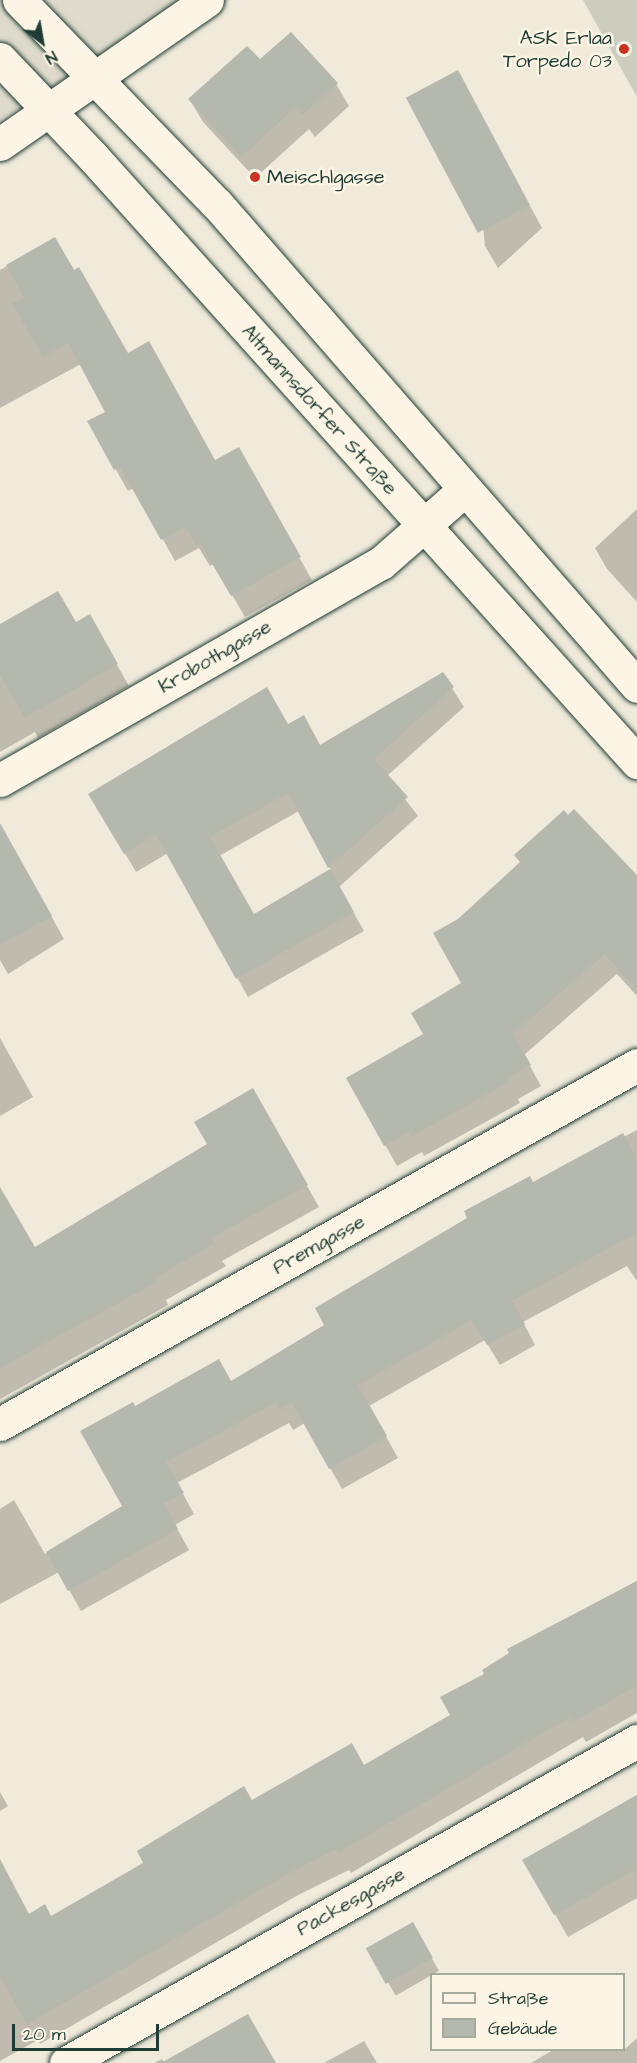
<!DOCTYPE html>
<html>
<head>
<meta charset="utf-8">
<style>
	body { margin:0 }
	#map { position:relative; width:637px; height:2063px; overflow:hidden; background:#efeada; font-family:"Architects Daughter",sans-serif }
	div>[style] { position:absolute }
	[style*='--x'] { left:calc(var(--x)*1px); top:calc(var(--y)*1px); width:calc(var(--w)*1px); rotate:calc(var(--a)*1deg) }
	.built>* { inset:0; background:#dedbcc }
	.green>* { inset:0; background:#cccdbf }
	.shadow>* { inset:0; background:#0003; transform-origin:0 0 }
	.building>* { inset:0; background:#b5b9ad; transform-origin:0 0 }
	.roads { filter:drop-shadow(0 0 2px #1f3d34) drop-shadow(0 0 2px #1f3d34) }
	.minor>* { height:33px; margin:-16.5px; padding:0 16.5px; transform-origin:16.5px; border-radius:16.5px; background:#fcf5e5 }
	.major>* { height:33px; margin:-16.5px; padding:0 16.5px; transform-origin:16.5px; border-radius:16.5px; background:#fcf5e5 }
	.dots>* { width:16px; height:16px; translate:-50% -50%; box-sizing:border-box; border:3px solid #fcf5e5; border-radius:50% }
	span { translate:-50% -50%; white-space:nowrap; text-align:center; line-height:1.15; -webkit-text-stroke:5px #fcf5e5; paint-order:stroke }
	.poi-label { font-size:20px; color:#1f3d34 }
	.right { translate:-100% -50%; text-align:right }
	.left { translate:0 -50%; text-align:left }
	.street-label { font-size:20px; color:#1f3d34 }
	.legend { position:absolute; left:430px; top:1973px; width:195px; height:78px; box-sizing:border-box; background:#fcf5e5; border:2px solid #a4ab9e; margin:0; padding:8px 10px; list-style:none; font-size:18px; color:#1f3d34 }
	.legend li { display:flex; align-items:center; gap:12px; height:30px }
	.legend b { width:30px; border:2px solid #a4ab9e }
	.north { position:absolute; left:12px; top:12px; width:60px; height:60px; -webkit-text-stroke:4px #fcf5e5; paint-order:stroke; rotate:149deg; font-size:16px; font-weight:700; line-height:24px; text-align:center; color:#1f3d34 }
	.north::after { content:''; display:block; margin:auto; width:21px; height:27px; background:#1f3d34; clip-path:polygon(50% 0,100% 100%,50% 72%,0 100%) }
	.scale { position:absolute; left:12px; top:2024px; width:147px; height:27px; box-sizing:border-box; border:3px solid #1f3d34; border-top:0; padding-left:8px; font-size:18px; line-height:21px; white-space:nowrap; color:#1f3d34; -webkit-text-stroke:4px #fcf5e5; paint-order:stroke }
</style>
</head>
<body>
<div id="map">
	<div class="built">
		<div style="clip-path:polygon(0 0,231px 0,53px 87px,0 120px)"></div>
	</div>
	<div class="green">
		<div style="clip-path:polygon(583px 0,637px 0,637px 97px)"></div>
	</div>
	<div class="shadow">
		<div style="clip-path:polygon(260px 61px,336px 84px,349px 106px,315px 137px,309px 129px,255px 178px,203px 122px,190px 100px)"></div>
		<div style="clip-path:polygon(470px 95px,542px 228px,498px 268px,485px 246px)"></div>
		<div style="clip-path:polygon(55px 239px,127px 355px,214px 462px,238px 449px,312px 580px,245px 617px,214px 564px,210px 566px,199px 548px,175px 561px,134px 488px,128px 491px,89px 422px,107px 412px,81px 364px,0 408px,0 270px)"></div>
		<div style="clip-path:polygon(637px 509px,637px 602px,607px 569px,595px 548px)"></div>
		<div style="clip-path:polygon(89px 616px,129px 686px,38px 738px,35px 732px,0 752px,0 626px,76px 624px)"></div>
		<div style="clip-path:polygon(evenodd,443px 674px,464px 707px,387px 776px,418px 816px,339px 887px,364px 931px,248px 997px,168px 853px,136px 872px,90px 794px,287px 726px,320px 746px,443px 674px,299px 811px,331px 870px,254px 916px,219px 856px,299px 811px)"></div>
		<div style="clip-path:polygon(15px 851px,64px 939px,8px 974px,0 960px,0 860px)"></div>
		<div style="clip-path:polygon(637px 881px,637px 996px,617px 974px,524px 1055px,541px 1086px,518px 1099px,520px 1103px,424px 1156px,422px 1152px,397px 1166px,348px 1079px,425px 1035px)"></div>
		<div style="clip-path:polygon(0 1038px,33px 1097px,0 1116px)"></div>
		<div style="clip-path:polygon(253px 1090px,319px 1207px,222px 1261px,226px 1266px,166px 1300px,168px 1305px,0 1399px,0 1200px,35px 1249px,209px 1145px)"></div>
		<div style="clip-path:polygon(637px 1130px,637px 1281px,627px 1266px,523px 1322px,535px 1345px,500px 1365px,485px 1340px,369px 1406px,398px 1458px,342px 1489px,305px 1423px,293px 1430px,289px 1423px,177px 1483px,194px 1514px,175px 1525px,189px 1550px,81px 1611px,59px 1572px,0 1604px,0 1509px,14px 1500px,45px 1554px,124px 1506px,135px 1408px,231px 1383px,326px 1325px,533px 1184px)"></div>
		<div style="clip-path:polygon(637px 1581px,637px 1713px,586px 1742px,583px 1737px,351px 1873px,349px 1870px,300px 1894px,40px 2044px,38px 2040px,0 2061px,0 1921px,29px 1916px,51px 1918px,251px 1802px,363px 1767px,452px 1715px,486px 1674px,511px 1654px,509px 1649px)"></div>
		<div style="clip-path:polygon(0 1792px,8px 1806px,0 1811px)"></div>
		<div style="clip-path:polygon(637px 1795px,637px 1898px,568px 1937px,524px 1860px)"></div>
		<div style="left:412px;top:1924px;width:54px;height:50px;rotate:60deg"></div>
		<div style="clip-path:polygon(637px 2038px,637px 2063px,531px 2063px,553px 2050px,624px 2050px)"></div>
		<div style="clip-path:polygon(364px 2041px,377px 2063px,324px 2063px)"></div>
		<div style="clip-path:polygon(162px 2059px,165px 2063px,275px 2063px,154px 2063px)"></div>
	</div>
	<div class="building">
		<div style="clip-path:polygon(291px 32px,338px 83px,302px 115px,295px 108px,241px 157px,188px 99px,247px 46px,260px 59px)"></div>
		<div style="left:458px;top:70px;width:153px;height:59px;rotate:62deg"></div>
		<div style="clip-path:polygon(55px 237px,74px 270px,79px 267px,128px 353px,149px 341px,215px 460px,239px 447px,301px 557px,231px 596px,200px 543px,196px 545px,186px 527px,161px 540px,120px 467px,114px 470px,87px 421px,105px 412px,68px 343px,43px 357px,12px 303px,24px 298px,6px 265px)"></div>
		<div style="clip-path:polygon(58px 591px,76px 622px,90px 614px,118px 664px,25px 718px,0 675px,0 624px)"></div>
		<div style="clip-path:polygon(443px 672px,454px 687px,374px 759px,408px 797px,328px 868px,288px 793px,210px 837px,254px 914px,330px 869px,354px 912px,236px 979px,156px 835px,124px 854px,88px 794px,267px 687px,288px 724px,304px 715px,320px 745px)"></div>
		<div style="clip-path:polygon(574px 809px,637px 875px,637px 991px,605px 954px,513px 1034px,531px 1065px,507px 1078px,509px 1082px,411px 1137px,409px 1132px,384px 1146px,346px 1078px,423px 1034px,411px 1013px,461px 983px,433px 933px,458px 919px,520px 862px,514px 855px,564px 810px,568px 815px)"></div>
		<div style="clip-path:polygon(0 823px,52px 916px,0 945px)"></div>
		<div style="clip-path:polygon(253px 1088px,308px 1185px,211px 1238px,214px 1244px,155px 1278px,157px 1282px,0 1368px,0 1187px,35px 1247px,207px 1144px,194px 1122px)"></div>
		<div style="clip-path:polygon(623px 1133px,637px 1158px,637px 1233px,512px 1301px,525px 1324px,487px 1345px,472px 1320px,358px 1385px,387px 1436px,329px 1469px,292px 1403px,280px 1410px,275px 1403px,166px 1462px,184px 1493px,164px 1503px,178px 1529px,68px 1591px,46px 1552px,122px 1506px,80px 1431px,133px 1402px,135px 1406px,219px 1359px,231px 1381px,324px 1325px,315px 1308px,467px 1218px,464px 1211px,530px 1176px,533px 1182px)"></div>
		<div style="clip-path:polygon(637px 1581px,637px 1686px,572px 1722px,570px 1717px,338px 1853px,336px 1849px,288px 1874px,27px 2024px,0 1977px,0 1859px,29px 1914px,45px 1904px,51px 1916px,143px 1863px,137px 1851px,244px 1786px,252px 1800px,352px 1743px,364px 1765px,410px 1738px,450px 1715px,440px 1697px,484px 1674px,482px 1670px,509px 1653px,507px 1649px)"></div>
		<div style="clip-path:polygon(637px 1795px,637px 1869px,554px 1915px,522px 1860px)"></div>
		<div style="left:413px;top:1922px;width:41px;height:54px;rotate:61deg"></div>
		<div style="clip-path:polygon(248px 2014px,276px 2063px,161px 2063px)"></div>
	</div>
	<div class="roads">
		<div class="minor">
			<div style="--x:0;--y:144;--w:252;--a:-34.8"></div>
			<div style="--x:0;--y:780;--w:438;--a:-29.7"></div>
			<div style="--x:381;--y:563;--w:111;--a:-41.3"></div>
			<div style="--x:0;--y:1424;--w:731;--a:-29.4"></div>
			<div style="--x:66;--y:2063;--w:656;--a:-29.42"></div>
		</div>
		<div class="major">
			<div style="--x:19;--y:0;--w:284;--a:45.9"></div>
			<div style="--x:217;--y:204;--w:639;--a:48.93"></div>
			<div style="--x:0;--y:59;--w:135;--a:46.5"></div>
			<div style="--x:93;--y:157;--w:814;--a:48.04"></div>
		</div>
	</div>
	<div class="dots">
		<div style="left:624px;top:49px;background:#c8321e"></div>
		<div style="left:255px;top:177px;background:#c8321e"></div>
	</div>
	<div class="poi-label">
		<span class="right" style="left:612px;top:50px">ASK Erlaa<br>Torpedo 03</span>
		<span class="left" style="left:267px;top:177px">Meischlgasse</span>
	</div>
	<div class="street-label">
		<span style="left:319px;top:410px;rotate:48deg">Altmannsdorfer Straße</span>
		<span style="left:215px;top:657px;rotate:-30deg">Krobothgasse</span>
		<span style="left:319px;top:1245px;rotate:-29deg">Premgasse</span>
		<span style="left:351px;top:1902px;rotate:-29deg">Packesgasse</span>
	</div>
	<ul class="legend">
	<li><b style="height:8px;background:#fcf5e5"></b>Straße</li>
	<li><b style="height:16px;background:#b5b9ad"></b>Gebäude</li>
	</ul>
	<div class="north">N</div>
	<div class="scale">20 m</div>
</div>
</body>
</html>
